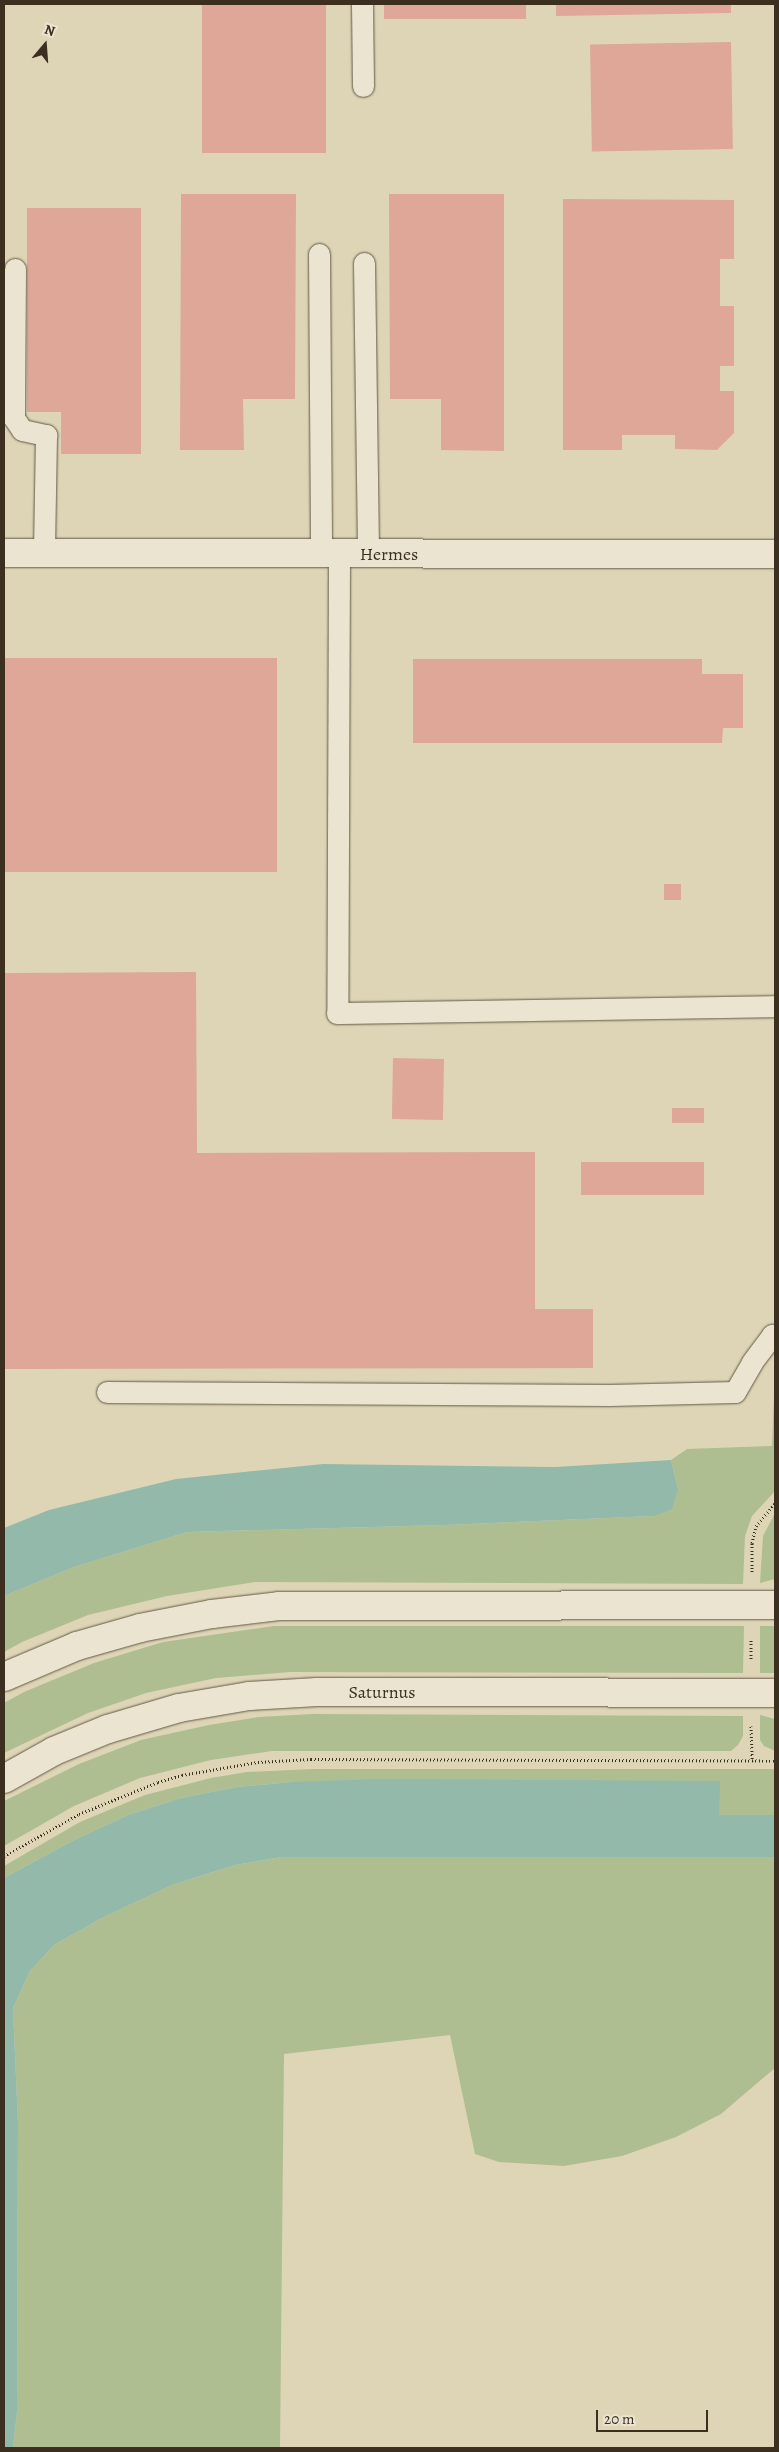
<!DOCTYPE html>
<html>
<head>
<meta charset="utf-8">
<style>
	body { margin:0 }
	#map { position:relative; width:779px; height:2452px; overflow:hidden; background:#ded5b6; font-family:Alegreya,serif }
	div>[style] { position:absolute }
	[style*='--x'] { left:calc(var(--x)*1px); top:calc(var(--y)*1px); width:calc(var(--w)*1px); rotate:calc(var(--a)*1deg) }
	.green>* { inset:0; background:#aebe91; transform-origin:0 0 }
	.water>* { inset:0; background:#93b9ab }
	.building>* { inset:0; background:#dea798; transform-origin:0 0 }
	.path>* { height:3px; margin-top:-1.5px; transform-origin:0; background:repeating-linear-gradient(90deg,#3c2f20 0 1px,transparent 0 3.5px) }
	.roads { filter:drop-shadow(0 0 1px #645846) drop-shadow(0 0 1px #645846) }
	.service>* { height:21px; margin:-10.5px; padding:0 10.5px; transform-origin:10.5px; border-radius:10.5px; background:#eae4d0 }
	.minor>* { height:28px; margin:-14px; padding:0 14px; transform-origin:14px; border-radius:14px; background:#eae4d0 }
	.secondary>* { height:28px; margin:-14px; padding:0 14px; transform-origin:14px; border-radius:14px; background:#eae4d0 }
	span { translate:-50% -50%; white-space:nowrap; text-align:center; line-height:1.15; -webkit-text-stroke:4px #eae4d0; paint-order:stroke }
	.street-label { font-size:18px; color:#3c2f20 }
	.frame { position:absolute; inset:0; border:5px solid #3c2f20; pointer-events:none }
	.north { position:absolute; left:20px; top:20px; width:50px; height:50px; -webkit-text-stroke:4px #eae4d0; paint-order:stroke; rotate:18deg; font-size:14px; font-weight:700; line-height:20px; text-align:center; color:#3c2f20 }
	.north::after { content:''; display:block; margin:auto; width:18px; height:22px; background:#3c2f20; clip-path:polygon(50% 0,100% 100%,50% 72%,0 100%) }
	.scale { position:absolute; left:596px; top:2410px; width:112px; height:22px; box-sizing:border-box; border:2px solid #3c2f20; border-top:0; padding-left:6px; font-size:15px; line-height:18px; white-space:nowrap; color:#3c2f20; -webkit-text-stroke:4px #eae4d0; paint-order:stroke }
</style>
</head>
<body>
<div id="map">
	<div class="green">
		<div style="clip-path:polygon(775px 1369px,775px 1491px,752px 1516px,745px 1536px,743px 1584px,255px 1582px,167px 1596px,88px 1615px,22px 1642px,4px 1652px,4px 1596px,74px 1567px,187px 1532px,444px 1525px,654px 1516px,678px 1489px,671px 1460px,687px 1449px,772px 1446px)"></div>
		<div style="clip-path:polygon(775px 1513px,775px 1579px,760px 1583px,763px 1536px)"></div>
		<div style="clip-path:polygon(274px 1626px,744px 1626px,743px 1673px,290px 1672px,216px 1678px,146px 1693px,88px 1713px,4px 1753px,4px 1703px,24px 1692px,94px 1663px,163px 1642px)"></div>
		<div style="left:760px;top:1626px;width:15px;height:47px"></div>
		<div style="clip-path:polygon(313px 1714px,743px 1716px,743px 1736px,738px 1745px,731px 1751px,272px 1751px,211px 1760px,140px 1778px,74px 1806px,4px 1846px,4px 1801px,79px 1764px,141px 1740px,209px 1725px,259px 1717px)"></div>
		<div style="clip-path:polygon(760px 1715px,775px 1719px,775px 1751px,764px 1746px,760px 1740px)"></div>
		<div style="clip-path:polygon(313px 1769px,775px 1769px,775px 1815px,718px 1815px,719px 1781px,292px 1782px,237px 1787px,181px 1798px,128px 1815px,72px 1841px,4px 1878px,4px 1866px,80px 1822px,145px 1795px,211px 1778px,247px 1772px)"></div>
		<div style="clip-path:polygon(282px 1857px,775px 1857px,775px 2068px,721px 2114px,676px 2137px,622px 2156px,564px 2166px,499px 2162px,475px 2154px,450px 2035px,284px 2054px,280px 2448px,13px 2448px,17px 2412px,18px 2123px,13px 2008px,30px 1971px,54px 1945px,102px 1918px,172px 1885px,235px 1865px)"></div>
	</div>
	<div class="water">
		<div style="clip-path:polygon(671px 1460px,678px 1489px,672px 1509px,654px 1516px,444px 1525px,187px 1532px,74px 1567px,4px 1596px,4px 1528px,49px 1510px,176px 1479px,323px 1464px,556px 1467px)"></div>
		<div style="clip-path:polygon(378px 1779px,720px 1781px,719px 1815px,775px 1815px,775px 1857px,282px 1857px,235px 1865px,172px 1885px,102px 1918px,54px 1945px,30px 1971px,13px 2008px,18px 2123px,17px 2412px,13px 2448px,4px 2448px,4px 1878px,72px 1841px,128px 1815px,181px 1798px,237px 1787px,292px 1782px)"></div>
	</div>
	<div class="building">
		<div style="left:202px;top:4px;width:124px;height:149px"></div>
		<div style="left:384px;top:4px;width:142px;height:15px"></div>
		<div style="clip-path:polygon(556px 4px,731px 4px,731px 13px,556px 16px)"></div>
		<div style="left:731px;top:42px;width:107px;height:141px;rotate:89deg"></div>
		<div style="clip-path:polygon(181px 194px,296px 194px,295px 399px,243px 399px,244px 450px,180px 450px)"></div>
		<div style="clip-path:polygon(389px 194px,504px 194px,504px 451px,441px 450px,441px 399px,390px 399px)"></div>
		<div style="clip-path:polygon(563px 199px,734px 200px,734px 259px,720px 259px,720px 306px,734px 306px,734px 366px,720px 366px,720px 391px,734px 391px,734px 433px,717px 450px,675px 449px,675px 435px,622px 435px,622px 450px,563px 450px)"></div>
		<div style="clip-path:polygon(27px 208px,141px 208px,141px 454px,61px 454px,61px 412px,27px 412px)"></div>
		<div style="left:4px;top:658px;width:273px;height:214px"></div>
		<div style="clip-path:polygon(413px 659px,702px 659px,702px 674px,743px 674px,743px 728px,723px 728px,722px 743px,413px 743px)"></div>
		<div style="left:664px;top:884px;width:17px;height:16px"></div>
		<div style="clip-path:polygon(196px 972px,197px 1153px,535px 1152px,535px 1309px,593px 1309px,593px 1368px,4px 1369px,4px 973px)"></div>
		<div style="left:393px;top:1058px;width:51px;height:61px;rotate:1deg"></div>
		<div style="left:672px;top:1108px;width:32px;height:15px"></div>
		<div style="left:581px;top:1162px;width:123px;height:33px"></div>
	</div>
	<div class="path">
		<div style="--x:752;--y:1572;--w:29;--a:-90"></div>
		<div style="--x:752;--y:1543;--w:17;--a:-77"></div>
		<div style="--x:756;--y:1526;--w:30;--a:-50"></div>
		<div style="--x:751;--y:1659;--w:21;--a:-90"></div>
		<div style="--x:751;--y:1726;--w:35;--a:88"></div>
		<div style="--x:4;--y:1856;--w:86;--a:-29.2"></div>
		<div style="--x:79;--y:1814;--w:85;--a:-22.1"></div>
		<div style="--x:158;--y:1782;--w:25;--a:-16"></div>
		<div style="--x:182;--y:1775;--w:77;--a:-9.7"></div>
		<div style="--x:258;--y:1762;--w:53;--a:-3.2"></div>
		<div style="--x:311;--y:1759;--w:464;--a:0.2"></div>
	</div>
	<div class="roads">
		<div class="service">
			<div style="--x:362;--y:4;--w:82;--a:89.3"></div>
			<div style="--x:319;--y:254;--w:300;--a:89.6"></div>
			<div style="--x:364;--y:263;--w:291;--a:89.2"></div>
			<div style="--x:15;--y:269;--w:149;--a:90.4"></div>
			<div style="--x:14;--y:418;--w:14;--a:56"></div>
			<div style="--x:22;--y:430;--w:25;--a:12"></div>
			<div style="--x:46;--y:435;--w:119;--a:91"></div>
			<div style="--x:339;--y:554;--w:459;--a:90.2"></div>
			<div style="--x:337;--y:1013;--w:438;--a:-0.9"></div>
			<div style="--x:107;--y:1392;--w:502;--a:0.34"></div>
			<div style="--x:609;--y:1395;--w:126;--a:-1.4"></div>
			<div style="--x:735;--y:1392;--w:34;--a:-60"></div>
			<div style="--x:752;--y:1362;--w:34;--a:-53"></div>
			<div style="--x:772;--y:1335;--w:3;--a:18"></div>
		</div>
		<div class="minor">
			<div style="--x:4;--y:553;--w:771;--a:0.07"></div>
		</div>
		<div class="secondary">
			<div style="--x:4;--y:1677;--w:79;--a:-23"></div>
			<div style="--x:77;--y:1646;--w:66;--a:-15.9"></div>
			<div style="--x:140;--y:1628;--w:73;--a:-11"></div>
			<div style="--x:212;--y:1614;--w:67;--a:-6.8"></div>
			<div style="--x:279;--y:1606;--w:496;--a:-0.1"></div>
			<div style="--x:4;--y:1779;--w:57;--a:-29.2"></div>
			<div style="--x:54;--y:1751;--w:58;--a:-22.2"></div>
			<div style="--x:108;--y:1729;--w:74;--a:-16.5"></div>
			<div style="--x:179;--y:1708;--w:71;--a:-9.7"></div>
			<div style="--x:249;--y:1696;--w:68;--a:-3.4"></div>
			<div style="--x:317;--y:1692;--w:458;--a:0.1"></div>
		</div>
	</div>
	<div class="street-label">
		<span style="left:389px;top:554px">Hermes</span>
		<span style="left:382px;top:1692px">Saturnus</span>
	</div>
	<div class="frame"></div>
	<div class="north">N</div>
	<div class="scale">20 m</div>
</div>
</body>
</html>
